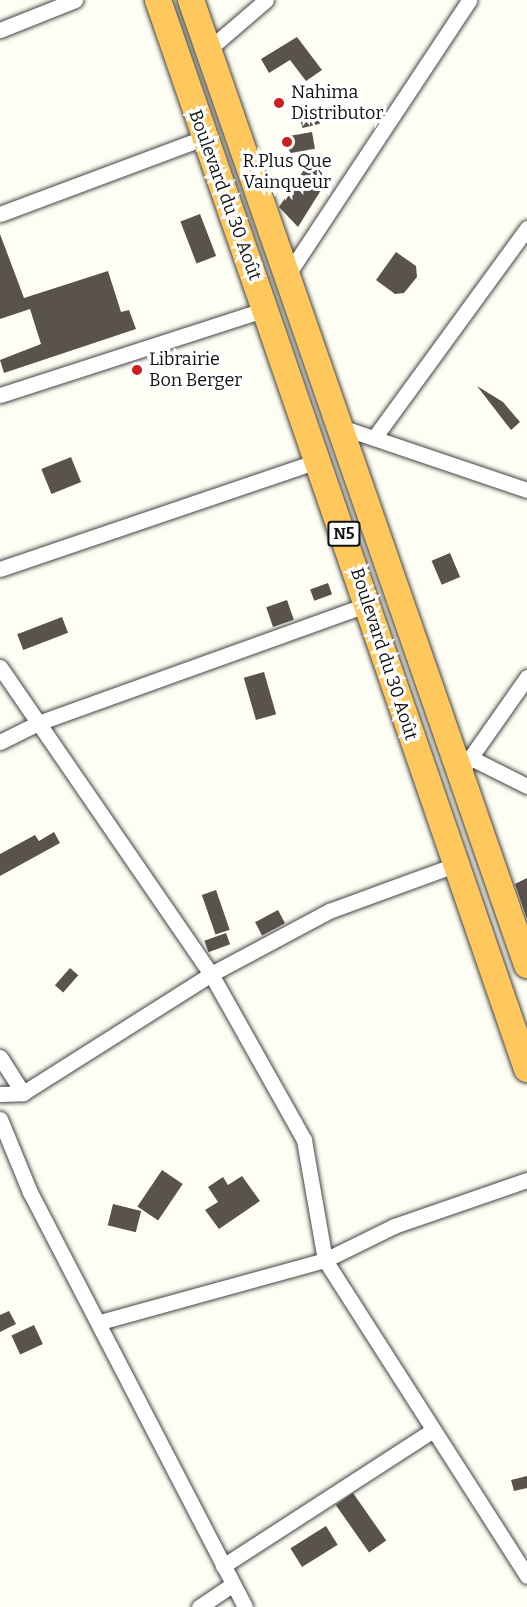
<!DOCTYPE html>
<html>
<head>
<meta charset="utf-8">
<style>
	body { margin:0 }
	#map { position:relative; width:527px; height:1607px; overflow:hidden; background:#fffef4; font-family:Bitter,serif }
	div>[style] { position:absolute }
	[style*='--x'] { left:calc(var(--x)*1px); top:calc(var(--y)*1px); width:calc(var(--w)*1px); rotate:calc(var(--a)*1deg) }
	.building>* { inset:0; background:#5a524c; transform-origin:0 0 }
	.roads { filter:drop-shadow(0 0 2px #444) drop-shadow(0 0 2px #444) }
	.minor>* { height:15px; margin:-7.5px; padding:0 7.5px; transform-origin:7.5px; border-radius:7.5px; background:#fff }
	.trunk>* { height:26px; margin:-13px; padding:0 13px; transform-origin:13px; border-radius:13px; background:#fec85c }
	.dots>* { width:16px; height:16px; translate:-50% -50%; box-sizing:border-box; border:3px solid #fff; border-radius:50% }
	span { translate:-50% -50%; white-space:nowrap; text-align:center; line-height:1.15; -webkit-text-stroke:6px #fff; paint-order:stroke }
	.shield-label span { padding:2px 4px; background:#fff; border:2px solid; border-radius:4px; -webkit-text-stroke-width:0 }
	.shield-label { font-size:16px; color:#111; font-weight:700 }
	.poi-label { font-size:18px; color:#111 }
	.left { translate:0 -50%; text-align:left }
	.street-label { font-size:18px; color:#111 }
</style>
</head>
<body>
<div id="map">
	<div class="building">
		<div style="clip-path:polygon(297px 37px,322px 70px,306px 81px,290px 60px,269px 73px,261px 59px)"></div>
		<div style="left:317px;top:112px;width:12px;height:18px;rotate:76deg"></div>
		<div style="left:312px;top:132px;width:17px;height:26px;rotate:80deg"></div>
		<div style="clip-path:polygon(314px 155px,326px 182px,298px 227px,279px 207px)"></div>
		<div style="left:200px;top:214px;width:45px;height:21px;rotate:69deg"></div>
		<div style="clip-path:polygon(0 234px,24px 298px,108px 271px,121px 312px,129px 310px,136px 329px,4px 373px,0 360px,41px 344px,30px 309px,0 319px)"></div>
		<div style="clip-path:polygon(396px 252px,416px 266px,417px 277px,404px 293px,395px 294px,376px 280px)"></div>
		<div style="clip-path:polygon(477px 386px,503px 402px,520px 422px,511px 430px)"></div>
		<div style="left:71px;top:457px;width:27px;height:32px;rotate:68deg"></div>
		<div style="left:450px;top:553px;width:26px;height:20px;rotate:67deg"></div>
		<div style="left:328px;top:583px;width:12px;height:19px;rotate:70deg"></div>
		<div style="left:287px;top:600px;width:21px;height:22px;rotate:71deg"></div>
		<div style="left:62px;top:617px;width:17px;height:48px;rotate:69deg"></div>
		<div style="left:264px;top:672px;width:44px;height:21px;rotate:74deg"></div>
		<div style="clip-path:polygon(54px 832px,60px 843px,0 876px,0 854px,35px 835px,39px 841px)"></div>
		<div style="clip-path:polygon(527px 878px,527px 919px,515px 884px)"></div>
		<div style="left:216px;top:890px;width:42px;height:15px;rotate:71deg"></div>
		<div style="left:278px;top:910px;width:15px;height:26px;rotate:62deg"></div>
		<div style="left:226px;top:933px;width:12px;height:23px;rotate:70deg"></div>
		<div style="left:70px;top:968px;width:11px;height:23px;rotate:41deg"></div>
		<div style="left:162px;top:1170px;width:25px;height:44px;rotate:34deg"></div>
		<div style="clip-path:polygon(242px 1176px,260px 1201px,219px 1229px,205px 1210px,218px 1202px,208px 1187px,223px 1177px,228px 1185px)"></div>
		<div style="left:113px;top:1204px;width:29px;height:22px;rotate:14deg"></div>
		<div style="clip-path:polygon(9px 1311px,16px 1324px,0 1332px,0 1315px)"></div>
		<div style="left:34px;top:1325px;width:21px;height:25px;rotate:65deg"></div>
		<div style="clip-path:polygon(527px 1476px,527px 1488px,514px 1491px,511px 1480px)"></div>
		<div style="left:353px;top:1493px;width:58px;height:21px;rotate:55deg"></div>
		<div style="left:326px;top:1526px;width:22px;height:42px;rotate:58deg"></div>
	</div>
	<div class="roads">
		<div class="minor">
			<div style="--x:0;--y:30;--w:81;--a:-21.8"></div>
			<div style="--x:209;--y:49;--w:75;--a:-40.7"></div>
			<div style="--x:0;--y:214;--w:217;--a:-20.5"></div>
			<div style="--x:286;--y:277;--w:332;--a:-56.5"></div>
			<div style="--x:0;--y:395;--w:280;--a:-17.9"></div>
			<div style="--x:341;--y:427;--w:196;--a:18.7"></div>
			<div style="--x:374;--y:438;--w:260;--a:-53.9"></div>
			<div style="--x:0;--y:569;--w:336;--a:-18.8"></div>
			<div style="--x:0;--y:667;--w:373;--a:55.5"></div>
			<div style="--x:211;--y:974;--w:190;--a:60.7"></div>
			<div style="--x:304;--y:1140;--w:122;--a:80.1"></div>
			<div style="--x:325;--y:1260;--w:375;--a:57.4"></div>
			<div style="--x:0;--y:742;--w:42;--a:-26.6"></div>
			<div style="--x:38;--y:723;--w:352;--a:-19.8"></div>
			<div style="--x:469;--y:757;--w:65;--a:26.6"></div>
			<div style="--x:461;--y:771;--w:115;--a:-54.9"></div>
			<div style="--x:0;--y:1057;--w:43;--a:57.4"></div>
			<div style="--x:0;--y:1094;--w:23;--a:-2"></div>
			<div style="--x:23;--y:1093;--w:222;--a:-32.3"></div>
			<div style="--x:211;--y:974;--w:134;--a:-28.1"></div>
			<div style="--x:329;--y:911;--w:134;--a:-20.1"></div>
			<div style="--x:0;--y:1119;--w:79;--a:67.7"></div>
			<div style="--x:30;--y:1192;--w:467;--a:62.6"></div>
			<div style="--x:100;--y:1322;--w:233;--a:-15.4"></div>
			<div style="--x:325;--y:1260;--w:77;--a:-26.2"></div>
			<div style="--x:394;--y:1226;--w:141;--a:-19.1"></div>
			<div style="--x:223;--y:1566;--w:250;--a:-32.9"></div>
			<div style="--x:199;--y:1607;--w:40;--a:-34"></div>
		</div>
		<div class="trunk">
			<div style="--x:158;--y:0;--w:1131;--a:70.96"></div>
			<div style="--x:191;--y:0;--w:1022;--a:70.8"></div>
		</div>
	</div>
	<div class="dots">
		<div style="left:279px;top:103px;background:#cc1f1d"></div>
		<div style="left:287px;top:142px;background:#cc1f1d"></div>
		<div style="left:137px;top:370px;background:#cc1f1d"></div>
	</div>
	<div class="shield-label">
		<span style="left:344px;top:534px">N5</span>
	</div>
	<div class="poi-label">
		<span class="left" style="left:291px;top:103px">Nahima<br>Distributor</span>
		<span style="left:287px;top:172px">R.Plus Que<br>Vainqueur</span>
		<span class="left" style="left:149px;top:370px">Librairie<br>Bon Berger</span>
	</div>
	<div class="street-label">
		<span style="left:225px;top:195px;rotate:70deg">Boulevard du 30 Août</span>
		<span style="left:384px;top:654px;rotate:72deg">Boulevard du 30 Août</span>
	</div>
</div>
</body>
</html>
